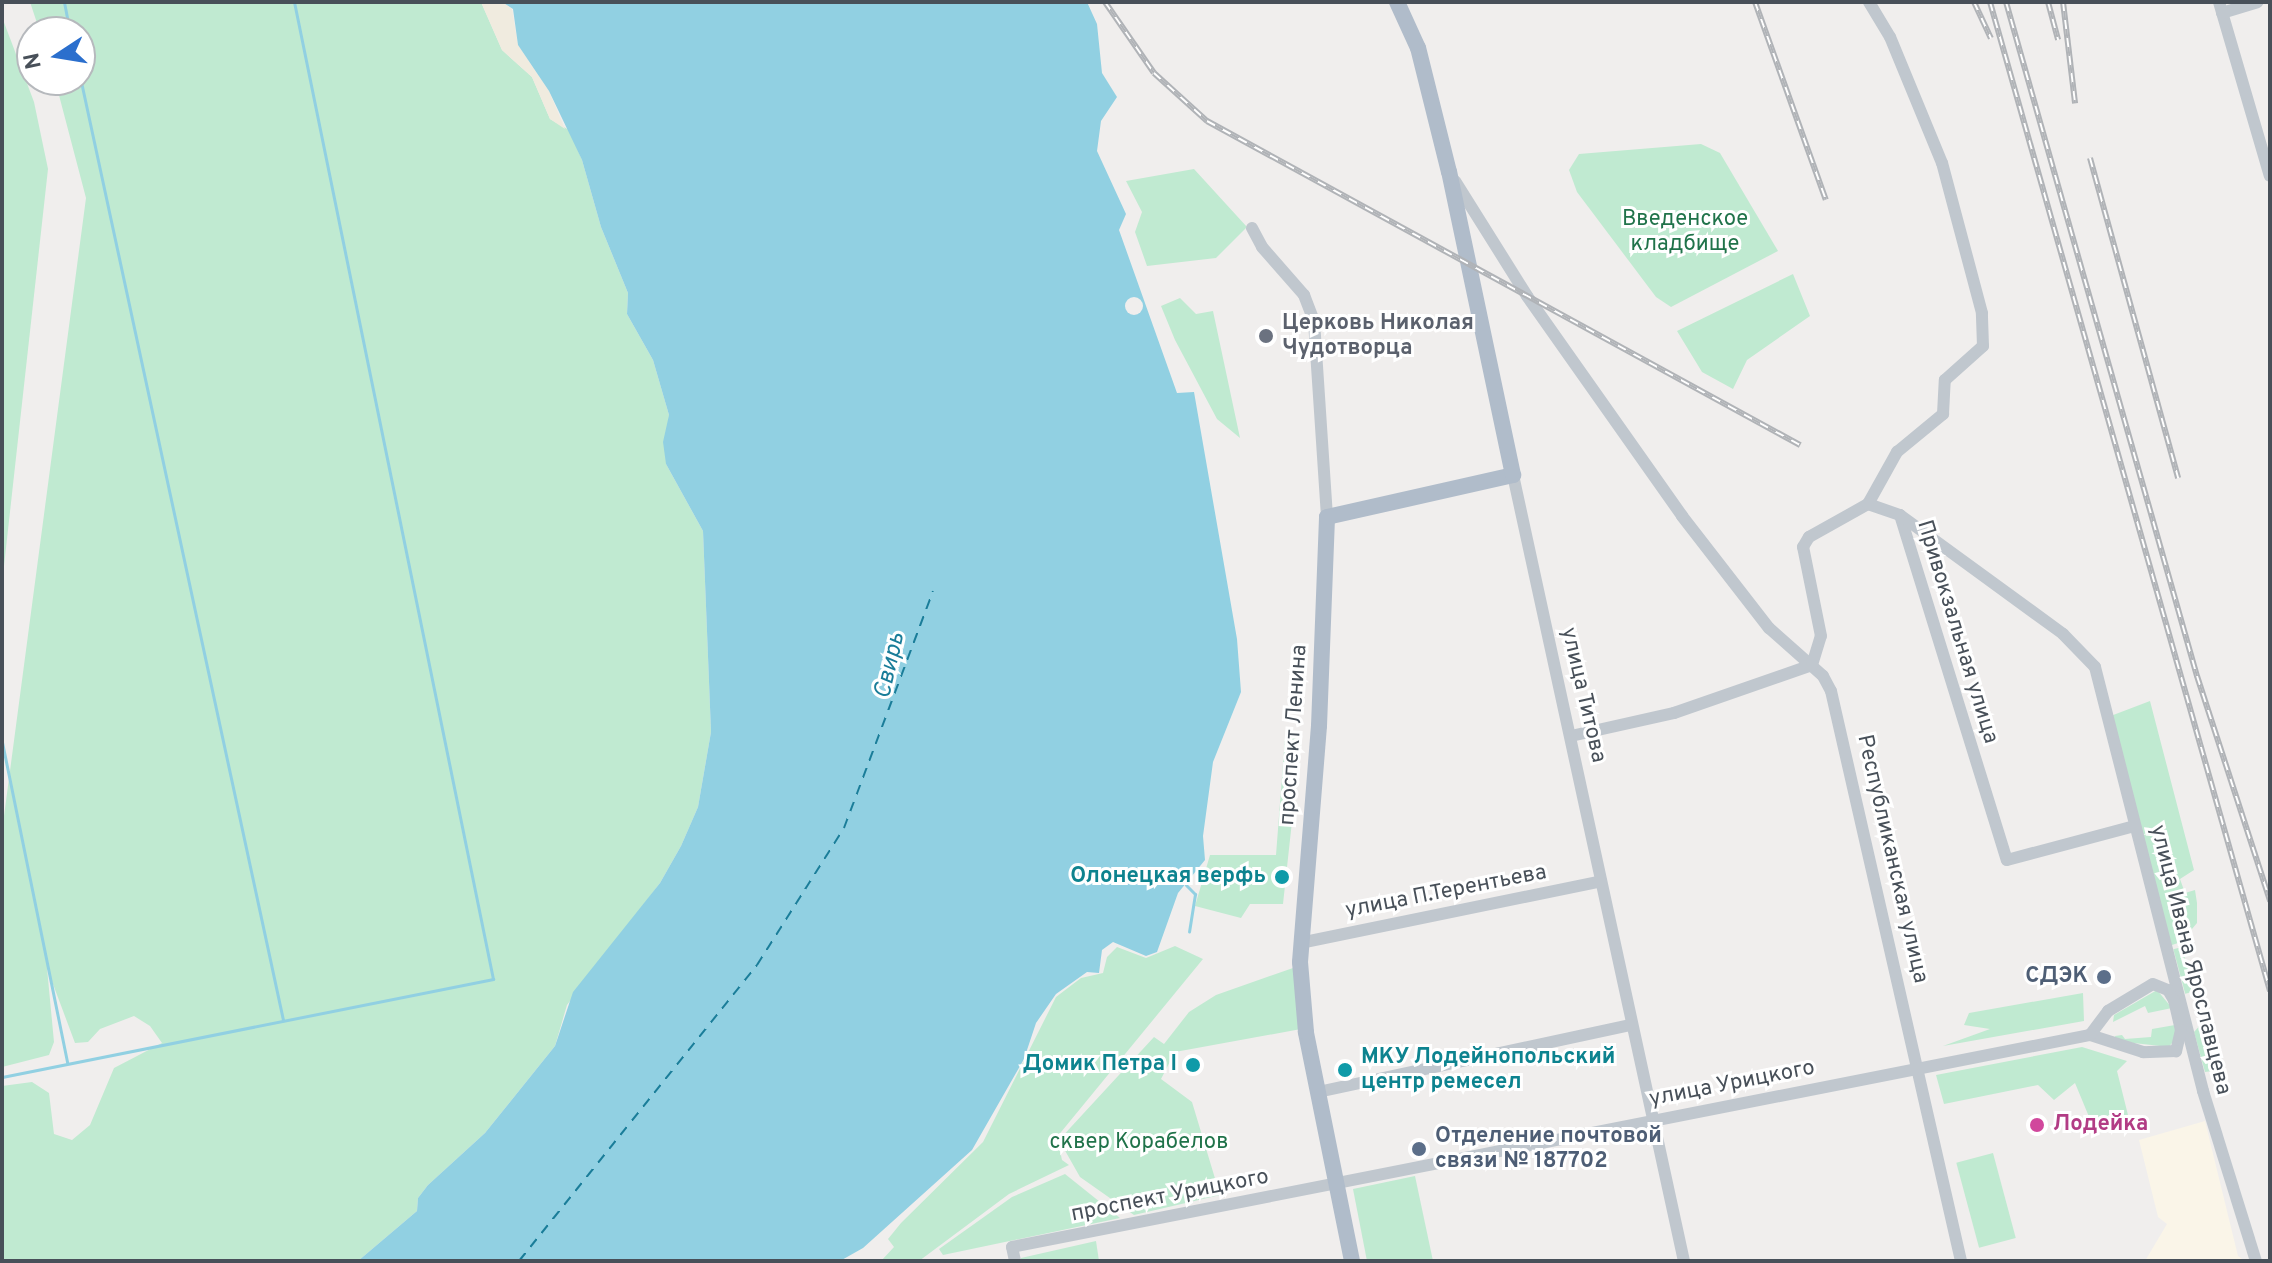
<!DOCTYPE html>
<html>
<head>
<meta charset="utf-8">
<style>
	body { margin:0 }
	#map { position:relative; width:2272px; height:1263px; overflow:hidden; background:#f0eeed; font-family:Overpass,sans-serif }
	div>[style] { position:absolute }
	[style*='--x'] { left:calc(var(--x)*1px); top:calc(var(--y)*1px); width:calc(var(--w)*1px); rotate:calc(var(--a)*1deg) }
	.commercial>* { inset:0; background:#faf5e8 }
	.green>* { inset:0; background:#c0ead1; transform-origin:0 0 }
	.sand>* { inset:0; background:#f0ebdf }
	.water>* { inset:0; background:#91d0e2 }
	.pier>* { inset:0; background:#f0eeed }
	.round { border-radius:50% }
	.stream>* { height:3px; margin:-1.5px; padding:0 1.5px; transform-origin:1.5px; border-radius:1.5px; background:#91d0e2 }
	.ferry>* { height:2px; margin-top:-1px; transform-origin:0; background:repeating-linear-gradient(90deg,#1a7d99 0 10px,transparent 0 18px) }
	.minor>* { height:12px; margin:-6px; padding:0 6px; transform-origin:6px; border-radius:6px; background:#c0c7ce }
	.major>* { height:16px; margin:-8px; padding:0 8px; transform-origin:8px; border-radius:8px; background:#b0bcca }
	.rail>* { height:6px; margin-top:-3px; transform-origin:0; background:repeating-linear-gradient(90deg,#fff 0 9px,#b0b3b7 0 18px); box-sizing:border-box; border-block:2px solid #b0b3b7 }
	.dots>* { width:22px; height:22px; translate:-50% -50%; box-sizing:border-box; border:4px solid #fff; border-radius:50% }
	span { translate:-50% -50%; white-space:nowrap; text-align:center; line-height:1.15; -webkit-text-stroke:6px #fff; paint-order:stroke }
	.park-label { font-size:22px; color:#20734a }
	.worship-label { font-size:22px; color:#5b616d; font-weight:700 }
	.left { translate:0 -50%; text-align:left }
	.street-label { font-size:22px; color:#485059 }
	.culture-label { font-size:22px; color:#0d838f; font-weight:700 }
	.right { translate:-100% -50%; text-align:right }
	.service-label { font-size:22px; color:#4e5e75; font-weight:700 }
	.hotel-label { font-size:22px; color:#b23c85; font-weight:700 }
	.water-label { font-size:24px; color:#1a7d99; font-style:italic }
	.frame { position:absolute; inset:0; border:4px solid #485059; pointer-events:none }
	.north { position:absolute; left:16px; top:16px; width:80px; height:80px; box-sizing:border-box; background:#fff; border:2px solid #b6b9bd; border-radius:50%; rotate:258deg; font-size:22px; font-weight:700; line-height:32px; text-align:center; color:#485059 }
	.north::after { content:''; display:block; margin:auto; width:28px; height:36px; background:#2b6fcd; clip-path:polygon(50% 0,100% 100%,50% 72%,0 100%) }
</style>
</head>
<body>
<div id="map">
	<div class="commercial">
		<div style="clip-path:polygon(2205px 1121px,2238px 1256px,2245px 1261px,2145px 1261px,2167px 1224px,2158px 1217px,2139px 1140px)"></div>
	</div>
	<div class="green">
		<div style="clip-path:polygon(30px 2px,481px 2px,502px 50px,532px 77px,550px 119px,569px 130px,582px 160px,601px 227px,628px 293px,627px 314px,653px 360px,669px 415px,666px 464px,703px 531px,711px 732px,698px 807px,681px 846px,660px 883px,567px 1005px,555px 1046px,485px 1133px,428px 1185px,418px 1198px,417px 1211px,358px 1261px,2px 1261px,2px 1086px,32px 1082px,49px 1093px,54px 1134px,72px 1140px,90px 1125px,114px 1068px,162px 1043px,150px 1026px,134px 1016px,100px 1029px,88px 1042px,75px 1043px,47px 968px,54px 1042px,49px 1055px,2px 1067px,2px 831px,86px 198px,55px 80px,80px 80px,80px 32px,40px 32px)"></div>
		<div style="clip-path:polygon(2px 17px,34px 102px,48px 169px,2px 584px)"></div>
		<div style="clip-path:polygon(1701px 144px,1720px 153px,1778px 251px,1671px 307px,1656px 297px,1577px 192px,1569px 170px,1579px 154px)"></div>
		<div style="clip-path:polygon(1194px 169px,1247px 227px,1216px 258px,1147px 266px,1135px 232px,1142px 212px,1126px 181px)"></div>
		<div style="clip-path:polygon(1793px 274px,1810px 316px,1747px 360px,1733px 389px,1702px 372px,1677px 331px)"></div>
		<div style="clip-path:polygon(1180px 298px,1196px 314px,1213px 311px,1240px 438px,1217px 419px,1175px 340px,1161px 306px)"></div>
		<div style="clip-path:polygon(2150px 701px,2194px 870px,2180px 879px,2185px 893px,2195px 890px,2197px 903px,2197px 923px,2181px 942px,2166px 947px,2108px 717px)"></div>
		<div style="clip-path:polygon(1285px 738px,1301px 739px,1283px 904px,1250px 904px,1241px 918px,1195px 906px,1210px 855px,1276px 855px)"></div>
		<div style="clip-path:polygon(1175px 946px,1203px 959px,1057px 1137px,1062px 1160px,1069px 1165px,1009px 1194px,919px 1261px,881px 1261px,894px 1247px,888px 1239px,901px 1223px,983px 1142px,1056px 997px,1081px 978px,1103px 973px,1107px 957px,1117px 947px,1146px 958px)"></div>
		<div style="left:2182px;top:947px;width:46px;height:9px;rotate:75deg"></div>
		<div style="clip-path:polygon(1293px 968px,1301px 1029px,1175px 1052px,1161px 1079px,1192px 1102px,1220px 1195px,1134px 1215px,1080px 1177px,1059px 1140px,1154px 1037px,1164px 1044px,1189px 1012px,1216px 995px)"></div>
		<div style="clip-path:polygon(2157px 990px,2172px 1008px,2148px 1013px,2145px 1006px,2113px 1022px,2114px 1015px)"></div>
		<div style="clip-path:polygon(2083px 993px,2084px 1021px,1943px 1046px,1990px 1029px,1964px 1025px,1969px 1013px)"></div>
		<div style="clip-path:polygon(2203px 1022px,2212px 1071px,2205px 1072px,2194px 1032px)"></div>
		<div style="clip-path:polygon(2175px 1025px,2177px 1036px,2169px 1047px,2116px 1041px,2115px 1036px,2122px 1035px,2125px 1039px,2151px 1037px,2152px 1029px)"></div>
		<div style="clip-path:polygon(2082px 1047px,2127px 1061px,2117px 1071px,2128px 1115px,2092px 1124px,2075px 1083px,2054px 1100px,2038px 1085px,1944px 1104px,1936px 1075px)"></div>
		<div style="left:1993px;top:1153px;width:88px;height:38px;rotate:75deg"></div>
		<div style="clip-path:polygon(1065px 1174px,1120px 1218px,943px 1255px,939px 1249px,1012px 1197px)"></div>
		<div style="clip-path:polygon(1415px 1176px,1433px 1261px,1367px 1261px,1353px 1189px)"></div>
		<div style="clip-path:polygon(1096px 1241px,1099px 1261px,1021px 1261px,1021px 1258px)"></div>
	</div>
	<div class="sand">
		<div style="clip-path:polygon(481px 2px,502px 2px,512px 9px,518px 45px,549px 91px,565px 129px,550px 119px,532px 77px,502px 50px)"></div>
	</div>
	<div class="water">
		<div style="clip-path:polygon(502px 2px,1087px 2px,1097px 24px,1102px 73px,1117px 97px,1101px 121px,1097px 151px,1126px 214px,1119px 230px,1177px 393px,1194px 392px,1237px 639px,1241px 692px,1213px 762px,1203px 836px,1205px 860px,1178px 893px,1157px 952px,1146px 956px,1113px 942px,1102px 950px,1099px 973px,1087px 972px,1056px 994px,1036px 1023px,1024px 1059px,972px 1150px,863px 1248px,840px 1261px,358px 1261px,417px 1211px,418px 1198px,428px 1185px,485px 1133px,555px 1046px,573px 992px,660px 883px,681px 846px,698px 807px,711px 732px,703px 531px,666px 464px,663px 442px,669px 415px,653px 360px,627px 314px,628px 293px,601px 227px,582px 160px,549px 91px,518px 45px,513px 9px)"></div>
	</div>
	<div class="pier">
		<div class="round" style="left:1125px;top:297px;width:18px;height:18px"></div>
	</div>
	<div class="stream">
		<div style="--x:64;--y:2;--w:31;--a:79"></div>
		<div style="--x:80;--y:77;--w:965;--a:77.85"></div>
		<div style="--x:2;--y:742;--w:327;--a:78.5"></div>
		<div style="--x:1186;--y:885;--w:13;--a:45"></div>
		<div style="--x:1195;--y:894;--w:38;--a:99"></div>
		<div style="--x:2;--y:1077;--w:501;--a:-11.29"></div>
		<div style="--x:493;--y:979;--w:997;--a:-101.51"></div>
	</div>
	<div class="ferry">
		<div style="--x:519;--y:1261;--w:380;--a:-51.2"></div>
		<div style="--x:757;--y:965;--w:162;--a:-57.6"></div>
		<div style="--x:844;--y:828;--w:253;--a:-69.4"></div>
	</div>
	<div class="minor">
		<div style="--x:2219;--y:2;--w:181;--a:73.7"></div>
		<div style="--x:2222;--y:13;--w:37;--a:-17"></div>
		<div style="--x:1455;--y:181;--w:136;--a:57.9"></div>
		<div style="--x:1527;--y:296;--w:269;--a:54.8"></div>
		<div style="--x:1682;--y:516;--w:142;--a:52.2"></div>
		<div style="--x:1769;--y:628;--w:72;--a:41.6"></div>
		<div style="--x:1823;--y:676;--w:17;--a:62"></div>
		<div style="--x:1831;--y:691;--w:585;--a:77.15"></div>
		<div style="--x:1252;--y:228;--w:21;--a:62"></div>
		<div style="--x:1262;--y:247;--w:64;--a:48.8"></div>
		<div style="--x:1304;--y:295;--w:28;--a:69"></div>
		<div style="--x:1314;--y:321;--w:196;--a:86.2"></div>
		<div style="--x:1513;--y:475;--w:804;--a:77.73"></div>
		<div style="--x:1868;--y:504;--w:60;--a:-60.9"></div>
		<div style="--x:1897;--y:452;--w:60;--a:-39.6"></div>
		<div style="--x:1943;--y:414;--w:34;--a:-87"></div>
		<div style="--x:1945;--y:380;--w:51;--a:-41.8"></div>
		<div style="--x:1983;--y:346;--w:33;--a:-92"></div>
		<div style="--x:1982;--y:313;--w:155;--a:-104.9"></div>
		<div style="--x:1942;--y:163;--w:136;--a:-112.4"></div>
		<div style="--x:1890;--y:37;--w:41;--a:-121"></div>
		<div style="--x:1900;--y:515;--w:361;--a:72.8"></div>
		<div style="--x:2007;--y:860;--w:132;--a:-14.9"></div>
		<div style="--x:1571;--y:736;--w:106;--a:-12.6"></div>
		<div style="--x:1674;--y:713;--w:146;--a:-19.2"></div>
		<div style="--x:1812;--y:665;--w:30;--a:-73"></div>
		<div style="--x:1821;--y:636;--w:91;--a:-101.4"></div>
		<div style="--x:1803;--y:547;--w:12;--a:-59"></div>
		<div style="--x:1809;--y:537;--w:68;--a:-29.2"></div>
		<div style="--x:1868;--y:504;--w:34;--a:19"></div>
		<div style="--x:1900;--y:515;--w:202;--a:36.1"></div>
		<div style="--x:2063;--y:634;--w:46;--a:45.9"></div>
		<div style="--x:2095;--y:667;--w:438;--a:75.7"></div>
		<div style="--x:2203;--y:1091;--w:178;--a:72.7"></div>
		<div style="--x:1300;--y:943;--w:307;--a:-11.6"></div>
		<div style="--x:2153;--y:984;--w:16;--a:22"></div>
		<div style="--x:2168;--y:990;--w:12;--a:59"></div>
		<div style="--x:2174;--y:1000;--w:31;--a:77"></div>
		<div style="--x:2181;--y:1030;--w:22;--a:103"></div>
		<div style="--x:2176;--y:1051;--w:33;--a:178"></div>
		<div style="--x:2143;--y:1052;--w:56;--a:-162.2"></div>
		<div style="--x:2090;--y:1035;--w:30;--a:-53"></div>
		<div style="--x:2108;--y:1011;--w:52;--a:-31"></div>
		<div style="--x:1318;--y:1092;--w:320;--a:-12.1"></div>
		<div style="--x:1015;--y:1261;--w:14;--a:-102"></div>
		<div style="--x:1012;--y:1247;--w:1099;--a:-11.13"></div>
	</div>
	<div class="major">
		<div style="--x:1352;--y:1261;--w:234;--a:-101.4"></div>
		<div style="--x:1306;--y:1032;--w:70;--a:-94.9"></div>
		<div style="--x:1300;--y:962;--w:237;--a:-85.4"></div>
		<div style="--x:1319;--y:726;--w:209;--a:-87.8"></div>
		<div style="--x:1327;--y:517;--w:191;--a:-12.7"></div>
		<div style="--x:1513;--y:475;--w:310;--a:-101.9"></div>
		<div style="--x:1449;--y:172;--w:128;--a:-104"></div>
		<div style="--x:1418;--y:48;--w:51;--a:-114.5"></div>
	</div>
	<div class="rail">
		<div style="--x:1105;--y:2;--w:86;--a:55.4"></div>
		<div style="--x:1154;--y:73;--w:72;--a:42.2"></div>
		<div style="--x:1207;--y:121;--w:676;--a:28.65"></div>
		<div style="--x:1755;--y:2;--w:210;--a:70.3"></div>
		<div style="--x:1974;--y:2;--w:40;--a:65"></div>
		<div style="--x:1990;--y:2;--w:1028;--a:74.19"></div>
		<div style="--x:2006;--y:2;--w:701;--a:74.18"></div>
		<div style="--x:2197;--y:676;--w:237;--a:72"></div>
		<div style="--x:2048;--y:2;--w:39;--a:75"></div>
		<div style="--x:2063;--y:2;--w:102;--a:83.2"></div>
		<div style="--x:2090;--y:158;--w:332;--a:74.6"></div>
	</div>
	<div class="dots">
		<div style="left:1266px;top:336px;background:#6b7280"></div>
		<div style="left:1282px;top:877px;background:#0f9aa8"></div>
		<div style="left:2104px;top:977px;background:#5c6f8a"></div>
		<div style="left:1193px;top:1065px;background:#0f9aa8"></div>
		<div style="left:1345px;top:1070px;background:#0f9aa8"></div>
		<div style="left:2037px;top:1125px;background:#d1479c"></div>
		<div style="left:1419px;top:1149px;background:#5c6f8a"></div>
	</div>
	<div class="park-label">
		<span style="left:1685px;top:232px">Введенское<br>кладбище</span>
		<span style="left:1139px;top:1143px">сквер Корабелов</span>
	</div>
	<div class="worship-label">
		<span class="left" style="left:1282px;top:336px">Церковь Николая<br>Чудотворца</span>
	</div>
	<div class="street-label">
		<span style="left:1957px;top:632px;rotate:73deg">Привокзальная улица</span>
		<span style="left:1583px;top:695px;rotate:77deg">улица Титова</span>
		<span style="left:1294px;top:735px;rotate:-86deg">проспект Ленина</span>
		<span style="left:1892px;top:859px;rotate:77deg">Республиканская улица</span>
		<span style="left:1446px;top:892px;rotate:-11deg">улица П.Терентьева</span>
		<span style="left:2190px;top:960px;rotate:76deg">улица Ивана Ярославцева</span>
		<span style="left:1732px;top:1084px;rotate:-11deg">улица Урицкого</span>
		<span style="left:1170px;top:1196px;rotate:-11deg">проспект Урицкого</span>
	</div>
	<div class="culture-label">
		<span class="right" style="left:1266px;top:877px">Олонецкая верфь</span>
		<span class="left" style="left:1361px;top:1070px">МКУ Лодейнопольский<br>центр ремесел</span>
		<span class="right" style="left:1177px;top:1065px">Домик Петра I</span>
	</div>
	<div class="service-label">
		<span class="right" style="left:2088px;top:977px">СДЭК</span>
		<span class="left" style="left:1435px;top:1149px">Отделение почтовой<br>связи № 187702</span>
	</div>
	<div class="hotel-label">
		<span class="left" style="left:2053px;top:1125px">Лодейка</span>
	</div>
	<div class="water-label">
		<span style="left:891px;top:666px;rotate:-77deg">Свирь</span>
	</div>
	<div class="frame"></div>
	<div class="north">N</div>
</div>
</body>
</html>
